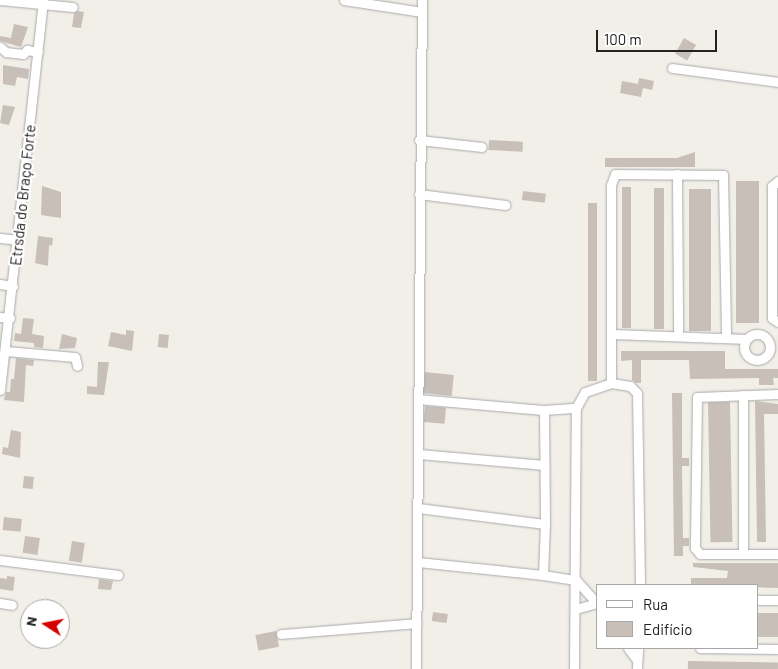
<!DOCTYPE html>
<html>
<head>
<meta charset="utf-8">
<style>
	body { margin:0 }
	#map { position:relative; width:778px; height:669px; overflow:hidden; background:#f2efe9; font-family:Barlow,sans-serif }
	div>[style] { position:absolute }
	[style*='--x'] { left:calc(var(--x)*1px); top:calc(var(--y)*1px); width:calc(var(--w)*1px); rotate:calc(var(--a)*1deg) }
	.building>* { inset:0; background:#c7bfb8; transform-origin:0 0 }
	.roads { filter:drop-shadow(0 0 1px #a9a9a9) drop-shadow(0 0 1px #a9a9a9) }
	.minor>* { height:9px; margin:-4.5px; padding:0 4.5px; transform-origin:4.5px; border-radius:4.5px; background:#fff }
	.minor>.ring { margin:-4.5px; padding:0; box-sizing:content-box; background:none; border:9px solid #fff; border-radius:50% }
	span { translate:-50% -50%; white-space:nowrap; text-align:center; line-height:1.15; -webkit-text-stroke:4.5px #fff; paint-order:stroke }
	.street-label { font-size:15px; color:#222 }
	.legend { position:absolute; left:596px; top:584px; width:162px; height:65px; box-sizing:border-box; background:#fff; border:1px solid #a7a7a7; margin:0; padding:6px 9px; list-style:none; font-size:15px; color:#222 }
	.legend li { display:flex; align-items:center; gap:10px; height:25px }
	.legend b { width:25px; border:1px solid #a7a7a7 }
	.north { position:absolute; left:20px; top:599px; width:50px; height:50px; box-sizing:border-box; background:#fff; border:1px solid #a7a7a7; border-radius:50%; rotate:281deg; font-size:14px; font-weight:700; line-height:20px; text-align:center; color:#222 }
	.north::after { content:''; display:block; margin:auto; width:18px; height:22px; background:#d40000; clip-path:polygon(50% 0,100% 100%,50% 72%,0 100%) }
	.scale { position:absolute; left:596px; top:30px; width:121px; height:22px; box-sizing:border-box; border:2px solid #222; border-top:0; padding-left:6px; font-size:15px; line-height:18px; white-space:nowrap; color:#222; -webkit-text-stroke:4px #fff; paint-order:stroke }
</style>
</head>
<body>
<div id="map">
	<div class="building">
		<div style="clip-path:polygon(78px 11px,84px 12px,81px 28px,72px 27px,74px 13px)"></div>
		<div style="clip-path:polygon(14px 24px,28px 27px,21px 47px,0 41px,0 36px,11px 38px)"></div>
		<div style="left:684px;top:38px;width:14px;height:18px;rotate:30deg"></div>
		<div style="clip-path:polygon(3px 65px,29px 69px,28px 79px,17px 77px,15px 86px,3px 84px)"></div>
		<div style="clip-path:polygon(639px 78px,654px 81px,652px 90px,643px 88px,641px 97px,620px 93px,622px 81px,638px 84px)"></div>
		<div style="clip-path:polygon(3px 105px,15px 107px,9px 125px,0 123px)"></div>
		<div style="left:489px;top:140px;width:34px;height:10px;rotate:3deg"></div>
		<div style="clip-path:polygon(695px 152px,695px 167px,605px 167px,605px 158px,677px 158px)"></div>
		<div style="left:736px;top:181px;width:23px;height:142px"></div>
		<div style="clip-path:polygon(42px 186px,61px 192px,61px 218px,41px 215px)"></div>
		<div style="left:622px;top:187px;width:9px;height:141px"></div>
		<div style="left:654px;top:188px;width:10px;height:141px"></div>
		<div style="left:689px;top:189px;width:22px;height:142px"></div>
		<div style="left:523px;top:191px;width:23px;height:9px;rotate:7deg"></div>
		<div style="left:588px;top:203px;width:9px;height:178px"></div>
		<div style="clip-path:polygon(38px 236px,53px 238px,52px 246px,49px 245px,48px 266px,35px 263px)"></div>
		<div style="clip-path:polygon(23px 318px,34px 319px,32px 334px,44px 336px,43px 348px,34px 347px,34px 343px,14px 341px,15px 333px,21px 334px)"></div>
		<div style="clip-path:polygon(126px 330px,134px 331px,132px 351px,108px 346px,111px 332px,126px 335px)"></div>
		<div style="clip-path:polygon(62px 334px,77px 338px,75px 348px,59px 349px)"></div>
		<div style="left:159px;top:334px;width:10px;height:13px;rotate:6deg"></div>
		<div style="clip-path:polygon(621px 351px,725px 351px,725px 369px,778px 369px,778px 378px,773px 378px,774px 385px,759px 385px,759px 378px,690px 379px,689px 360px,641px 360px,641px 383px,636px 383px,632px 380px,632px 360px,621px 361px)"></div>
		<div style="clip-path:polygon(16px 358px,34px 360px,33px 366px,26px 365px,24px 402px,4px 400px,6px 392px,10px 392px,11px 379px,14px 379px)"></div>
		<div style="clip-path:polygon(98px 362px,109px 362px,104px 395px,87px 394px,87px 386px,97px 387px)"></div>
		<div style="left:425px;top:372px;width:29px;height:21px;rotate:6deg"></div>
		<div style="clip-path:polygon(672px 393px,682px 393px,682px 458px,689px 458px,689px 466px,682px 466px,683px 538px,689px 538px,689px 546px,683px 546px,683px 556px,674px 556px)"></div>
		<div style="clip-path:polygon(755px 401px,778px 404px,778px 414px,764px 414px,766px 542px,757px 542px)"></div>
		<div style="left:730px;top:402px;width:140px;height:22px;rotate:89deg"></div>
		<div style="left:425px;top:406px;width:21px;height:16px;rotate:5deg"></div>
		<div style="clip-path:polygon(11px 430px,21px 432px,20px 458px,2px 454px,3px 447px,8px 448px)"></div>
		<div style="left:24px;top:476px;width:10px;height:12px;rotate:6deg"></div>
		<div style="left:4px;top:517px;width:18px;height:13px;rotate:6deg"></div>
		<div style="left:25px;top:536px;width:15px;height:17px;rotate:8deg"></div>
		<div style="left:72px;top:541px;width:13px;height:20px;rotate:9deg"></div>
		<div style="clip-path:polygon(693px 563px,778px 563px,778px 588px,691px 585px,691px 578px,727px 578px,728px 571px,693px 567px)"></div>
		<div style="clip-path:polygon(7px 576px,15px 577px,13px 591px,0 589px,0 578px,7px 579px)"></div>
		<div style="clip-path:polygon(99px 579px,113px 581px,111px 590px,98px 589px)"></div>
		<div style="left:433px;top:612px;width:15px;height:9px;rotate:8deg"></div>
		<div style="left:757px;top:613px;width:21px;height:24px"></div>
		<div style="left:276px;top:631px;width:16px;height:21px;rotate:79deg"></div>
		<div style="left:688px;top:661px;width:90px;height:8px;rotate:1deg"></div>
	</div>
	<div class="roads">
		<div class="minor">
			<div style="--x:0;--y:0;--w:73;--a:5.5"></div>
			<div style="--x:344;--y:0;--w:79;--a:8.7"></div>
			<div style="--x:0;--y:47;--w:8;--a:40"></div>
			<div style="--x:6;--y:52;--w:17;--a:7"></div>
			<div style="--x:23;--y:54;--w:6;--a:-45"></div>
			<div style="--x:27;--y:50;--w:11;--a:10"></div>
			<div style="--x:672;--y:68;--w:107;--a:7.5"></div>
			<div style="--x:419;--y:140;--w:63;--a:6.3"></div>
			<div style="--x:677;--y:174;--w:160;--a:89.6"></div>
			<div style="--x:778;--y:181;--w:8;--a:140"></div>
			<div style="--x:772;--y:186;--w:132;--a:90"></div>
			<div style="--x:772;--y:318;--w:7;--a:34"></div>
			<div style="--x:419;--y:194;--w:87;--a:7.3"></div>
			<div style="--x:0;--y:238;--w:18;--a:6"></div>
			<div style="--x:0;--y:284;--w:13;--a:9"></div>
			<div style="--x:0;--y:317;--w:10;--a:6"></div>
			<div style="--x:612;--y:334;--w:135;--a:2.1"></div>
			<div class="ring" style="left:744px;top:334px;width:17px;height:17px"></div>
			<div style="--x:6;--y:351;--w:69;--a:5"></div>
			<div style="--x:75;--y:357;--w:9;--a:77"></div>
			<div style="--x:611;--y:383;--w:198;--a:-90"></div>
			<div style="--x:611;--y:185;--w:12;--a:-70"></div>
			<div style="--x:615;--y:174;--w:108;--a:0.5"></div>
			<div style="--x:723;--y:175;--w:160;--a:88.9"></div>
			<div style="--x:0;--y:390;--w:392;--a:-83.7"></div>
			<div style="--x:778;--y:394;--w:81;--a:177.9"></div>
			<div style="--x:697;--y:397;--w:151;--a:90.8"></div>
			<div style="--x:695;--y:548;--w:8;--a:50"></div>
			<div style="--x:700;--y:554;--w:78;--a:0"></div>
			<div style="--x:743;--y:395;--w:159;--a:90"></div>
			<div style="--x:544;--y:410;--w:32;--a:-4"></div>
			<div style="--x:576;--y:408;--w:18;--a:-61"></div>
			<div style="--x:585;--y:392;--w:28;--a:-19"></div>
			<div style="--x:611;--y:383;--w:19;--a:9"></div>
			<div style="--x:630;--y:386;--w:10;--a:45"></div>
			<div style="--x:637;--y:393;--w:192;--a:89.1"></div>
			<div style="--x:419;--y:454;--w:126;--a:5"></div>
			<div style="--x:418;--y:508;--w:128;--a:7.2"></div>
			<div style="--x:0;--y:560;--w:119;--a:7.2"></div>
			<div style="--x:418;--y:562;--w:126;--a:5.9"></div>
			<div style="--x:543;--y:575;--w:51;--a:-87.8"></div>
			<div style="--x:545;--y:524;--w:114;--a:-90.5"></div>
			<div style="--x:544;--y:410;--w:125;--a:-175"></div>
			<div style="--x:543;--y:575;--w:33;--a:9"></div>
			<div style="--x:576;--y:580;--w:31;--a:48"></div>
			<div style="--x:757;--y:600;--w:21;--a:0"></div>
			<div style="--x:0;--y:603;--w:12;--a:9"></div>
			<div style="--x:576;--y:609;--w:22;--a:-16"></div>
			<div style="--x:281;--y:634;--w:136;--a:-4.6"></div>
			<div style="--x:628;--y:648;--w:15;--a:53"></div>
			<div style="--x:700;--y:648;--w:78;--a:0.7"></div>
			<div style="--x:416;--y:669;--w:669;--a:-89.49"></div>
			<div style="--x:574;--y:669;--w:261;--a:-89.6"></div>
			<div style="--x:637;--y:669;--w:21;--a:-87"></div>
		</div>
	</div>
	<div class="street-label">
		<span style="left:23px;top:195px;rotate:-84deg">Etrsda do Braço Forte</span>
	</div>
	<ul class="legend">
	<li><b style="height:6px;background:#fff"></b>Rua</li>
	<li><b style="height:14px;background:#c7bfb8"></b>Edifício</li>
	</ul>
	<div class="north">N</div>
	<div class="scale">100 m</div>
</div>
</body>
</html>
